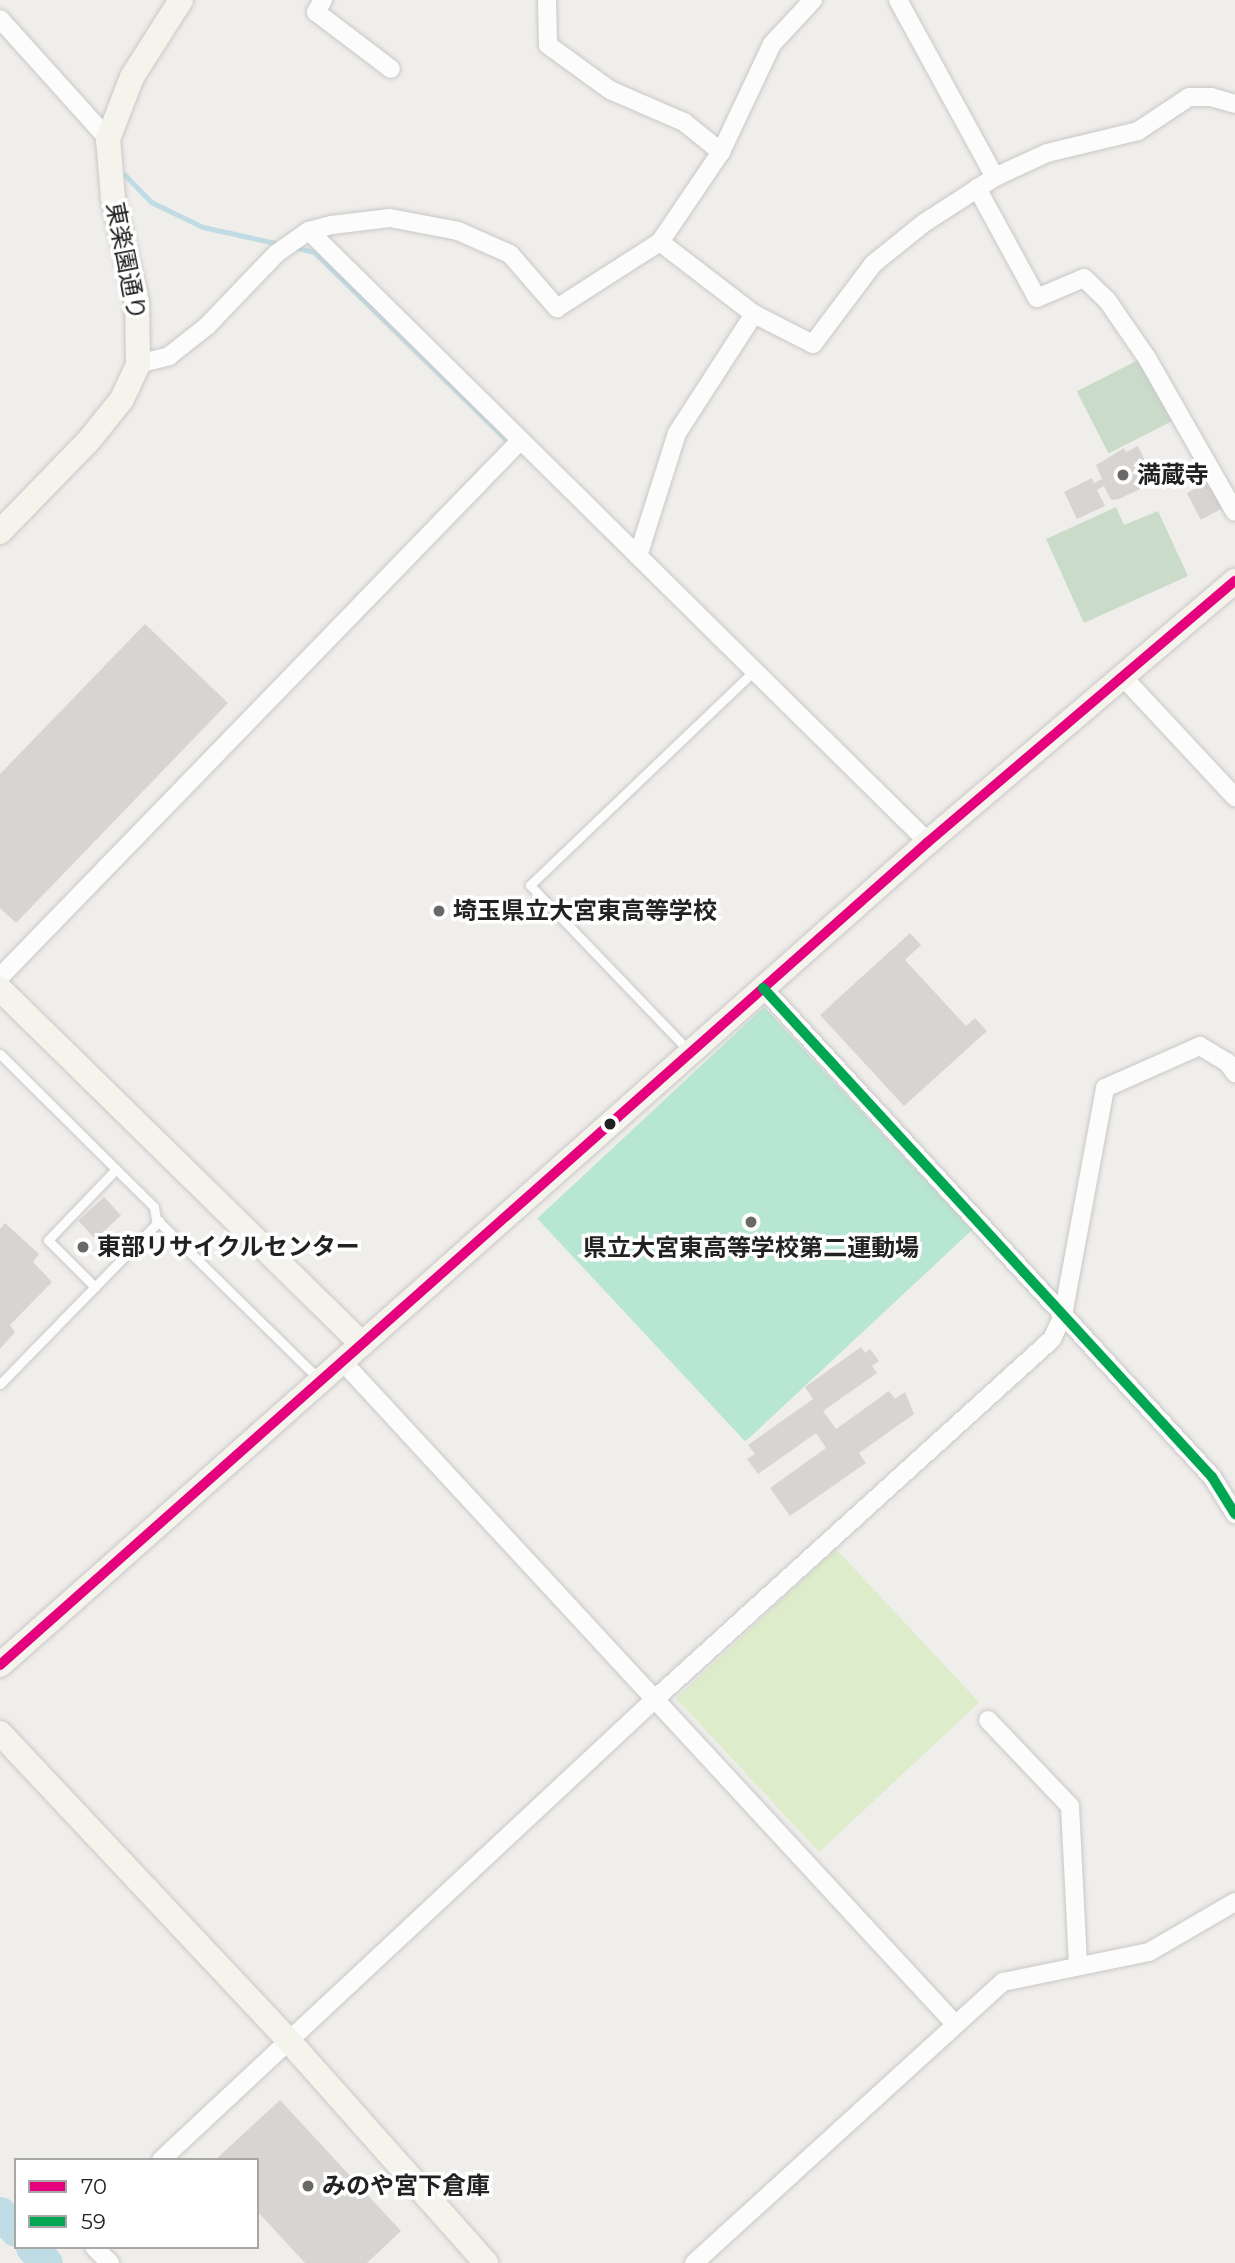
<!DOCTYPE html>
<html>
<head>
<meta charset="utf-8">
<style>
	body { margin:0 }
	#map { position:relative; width:1235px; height:2263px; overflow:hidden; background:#f0eeeb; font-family:Montserrat,"Noto Sans JP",sans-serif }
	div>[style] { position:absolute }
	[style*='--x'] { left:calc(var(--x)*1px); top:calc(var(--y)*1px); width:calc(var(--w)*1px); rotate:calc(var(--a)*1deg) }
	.grass>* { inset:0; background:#ddeccb; transform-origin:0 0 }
	.cemetery>* { inset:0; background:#cadbca; transform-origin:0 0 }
	.pitch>* { inset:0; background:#b7e6d2; transform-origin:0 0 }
	.stream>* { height:5px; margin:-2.5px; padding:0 2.5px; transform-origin:2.5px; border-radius:2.5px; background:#bfdbe3 }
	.river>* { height:33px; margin:-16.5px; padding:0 16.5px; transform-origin:16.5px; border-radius:16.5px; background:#bfdbe3 }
	.building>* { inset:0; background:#d7d4d2; transform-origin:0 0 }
	.roads { filter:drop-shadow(0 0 2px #c9c8c7) drop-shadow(0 0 2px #c9c8c7) }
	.lane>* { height:9px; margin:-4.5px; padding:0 4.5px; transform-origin:4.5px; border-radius:4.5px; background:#fdfcfc }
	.street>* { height:18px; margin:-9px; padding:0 9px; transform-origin:9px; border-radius:9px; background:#fdfcfc }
	.secondary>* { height:24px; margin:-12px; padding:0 12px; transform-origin:12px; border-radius:12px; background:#f4f4ed }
	.bus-1>* { height:10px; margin:-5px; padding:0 5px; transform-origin:5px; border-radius:5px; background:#e5007d }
	.bus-2>* { height:10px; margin:-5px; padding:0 5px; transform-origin:5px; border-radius:5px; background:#00a651 }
	.dots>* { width:19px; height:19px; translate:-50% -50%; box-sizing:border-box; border:4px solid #fff; border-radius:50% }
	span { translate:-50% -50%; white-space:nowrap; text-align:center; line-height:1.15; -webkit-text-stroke:7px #fff; paint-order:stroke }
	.street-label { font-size:24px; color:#222 }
	.poi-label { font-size:24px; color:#222; font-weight:700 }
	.left { translate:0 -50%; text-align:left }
	.legend { position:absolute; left:14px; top:2158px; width:245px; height:91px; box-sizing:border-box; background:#fff; border:2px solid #a7a7a7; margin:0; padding:9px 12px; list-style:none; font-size:21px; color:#222 }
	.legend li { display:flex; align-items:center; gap:14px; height:35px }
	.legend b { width:35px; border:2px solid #a7a7a7 }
</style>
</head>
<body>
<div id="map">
	<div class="grass">
		<div style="left:836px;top:1549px;width:210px;height:219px;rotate:47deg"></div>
	</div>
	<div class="cemetery">
		<div style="left:1140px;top:359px;width:70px;height:71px;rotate:63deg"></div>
		<div style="clip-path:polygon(1116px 507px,1124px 525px,1158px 511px,1188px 576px,1084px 623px,1046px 539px)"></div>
	</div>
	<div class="pitch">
		<div style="left:764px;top:1007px;width:305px;height:310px;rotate:47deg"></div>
	</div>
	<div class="stream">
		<div style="--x:125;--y:175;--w:37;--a:46"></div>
		<div style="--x:151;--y:202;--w:58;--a:25.7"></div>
		<div style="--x:203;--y:227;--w:74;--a:12.5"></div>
		<div style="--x:293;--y:247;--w:22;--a:13"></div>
		<div style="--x:314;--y:252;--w:274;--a:44.3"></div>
	</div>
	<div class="river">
		<div style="--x:0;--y:2213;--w:23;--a:47"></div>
		<div style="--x:32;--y:2247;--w:21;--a:49"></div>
	</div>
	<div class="building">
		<div style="clip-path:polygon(1138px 446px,1155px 482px,1119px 499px,1111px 500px,1104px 486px,1097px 490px,1105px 506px,1077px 519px,1064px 492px,1092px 478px,1094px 483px,1102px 479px,1096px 465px,1124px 448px,1126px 452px)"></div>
		<div style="left:1208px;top:482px;width:30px;height:24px;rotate:62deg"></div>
		<div style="clip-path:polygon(145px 624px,228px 703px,16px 923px,0 908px,0 774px)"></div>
		<div style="clip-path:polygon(910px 933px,921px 945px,905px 960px,966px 1026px,975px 1018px,987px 1031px,904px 1106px,820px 1015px)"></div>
		<div style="left:104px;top:1197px;width:25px;height:35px;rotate:47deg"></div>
		<div style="clip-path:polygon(5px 1223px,39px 1254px,33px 1262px,52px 1282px,10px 1325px,15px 1332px,0 1349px,0 1229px)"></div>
		<div style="clip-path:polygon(861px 1347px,865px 1353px,870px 1349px,879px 1361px,872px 1366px,877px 1373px,823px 1411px,836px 1429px,889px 1391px,895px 1399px,905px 1392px,914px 1414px,859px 1453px,866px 1463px,790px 1516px,770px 1488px,826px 1448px,816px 1433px,758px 1474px,747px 1459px,755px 1454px,748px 1445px,813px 1399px,805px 1387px)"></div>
		<div style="clip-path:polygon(280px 2100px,401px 2231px,367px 2263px,305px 2263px,257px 2211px,257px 2160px,215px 2160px)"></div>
	</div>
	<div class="roads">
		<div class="lane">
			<div style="--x:689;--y:1051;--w:230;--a:-133.8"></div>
			<div style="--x:530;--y:885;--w:310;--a:-43.7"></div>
			<div style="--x:0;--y:1054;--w:217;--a:44.8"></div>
			<div style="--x:154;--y:1207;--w:12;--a:81"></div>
			<div style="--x:156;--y:1219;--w:228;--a:44.5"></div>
			<div style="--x:95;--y:1287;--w:66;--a:-135"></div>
			<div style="--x:48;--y:1240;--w:98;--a:-46.2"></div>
			<div style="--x:0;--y:1384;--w:228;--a:-45.7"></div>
		</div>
		<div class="street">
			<div style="--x:323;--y:0;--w:14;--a:120"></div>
			<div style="--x:316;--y:12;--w:94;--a:37.2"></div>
			<div style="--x:547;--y:0;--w:45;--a:88.7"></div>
			<div style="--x:548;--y:45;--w:77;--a:36"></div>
			<div style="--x:610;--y:90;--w:81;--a:23.4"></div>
			<div style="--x:684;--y:122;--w:48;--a:39"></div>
			<div style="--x:898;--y:0;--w:202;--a:61.3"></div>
			<div style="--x:0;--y:19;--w:161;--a:48"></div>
			<div style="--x:977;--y:188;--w:125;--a:61.4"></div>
			<div style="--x:1037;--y:298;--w:51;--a:-23.1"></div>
			<div style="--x:1084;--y:278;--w:32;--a:44"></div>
			<div style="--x:1107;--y:300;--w:70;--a:55.4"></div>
			<div style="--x:1147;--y:358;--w:177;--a:60.3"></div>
			<div style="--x:309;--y:231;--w:870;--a:44.63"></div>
			<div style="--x:660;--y:242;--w:118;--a:37.5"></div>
			<div style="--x:754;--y:314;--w:66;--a:27"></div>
			<div style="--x:813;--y:344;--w:100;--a:-53.1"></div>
			<div style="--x:873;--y:264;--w:65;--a:-38.8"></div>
			<div style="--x:924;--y:223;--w:85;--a:-32.9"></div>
			<div style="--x:995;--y:177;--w:57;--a:-24.8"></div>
			<div style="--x:1047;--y:153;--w:94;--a:-13.6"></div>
			<div style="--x:1138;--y:131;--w:61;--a:-33.7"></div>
			<div style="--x:1189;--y:97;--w:22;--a:0"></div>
			<div style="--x:1211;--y:97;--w:25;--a:16"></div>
			<div style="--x:138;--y:364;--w:32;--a:-14"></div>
			<div style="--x:169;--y:356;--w:48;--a:-38.3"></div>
			<div style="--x:207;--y:326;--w:101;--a:-46.2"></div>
			<div style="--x:277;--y:253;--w:39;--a:-35"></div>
			<div style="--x:309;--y:231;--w:24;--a:-15"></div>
			<div style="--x:332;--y:225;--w:58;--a:-6.9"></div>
			<div style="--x:390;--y:218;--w:69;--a:10.8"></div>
			<div style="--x:458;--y:231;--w:57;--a:23.9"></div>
			<div style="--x:510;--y:254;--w:72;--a:49"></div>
			<div style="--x:557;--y:308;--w:122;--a:-32.7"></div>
			<div style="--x:660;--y:242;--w:109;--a:-55.9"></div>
			<div style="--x:721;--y:152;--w:119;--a:-64.7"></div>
			<div style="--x:772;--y:44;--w:60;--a:-47"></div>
			<div style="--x:638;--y:556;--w:129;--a:-72.4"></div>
			<div style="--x:677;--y:433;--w:142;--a:-57.1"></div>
			<div style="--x:1122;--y:676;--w:166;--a:47"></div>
			<div style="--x:0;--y:977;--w:747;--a:-45.87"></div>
			<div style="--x:763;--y:988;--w:664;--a:47.44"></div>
			<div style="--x:1212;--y:1477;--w:44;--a:58.1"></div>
			<div style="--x:342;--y:1361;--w:903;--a:47.24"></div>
			<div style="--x:988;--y:1720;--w:119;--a:46.4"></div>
			<div style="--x:1070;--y:1806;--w:160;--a:87.1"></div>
			<div style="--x:161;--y:2160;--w:676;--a:-43.02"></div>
			<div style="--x:655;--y:1699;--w:536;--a:-42.2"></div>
			<div style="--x:1052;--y:1339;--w:26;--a:-65"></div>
			<div style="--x:1063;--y:1315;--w:231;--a:-79.5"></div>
			<div style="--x:1105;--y:1088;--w:104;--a:-23.9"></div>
			<div style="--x:1200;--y:1046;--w:31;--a:31"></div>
			<div style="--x:1227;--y:1062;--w:14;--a:54"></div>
			<div style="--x:94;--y:2247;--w:23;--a:45"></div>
			<div style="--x:694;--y:2263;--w:418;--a:-42.3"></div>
			<div style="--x:1003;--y:1982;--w:149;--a:-11.6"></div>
			<div style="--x:1149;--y:1952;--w:99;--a:-30.2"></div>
		</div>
		<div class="secondary">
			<div style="--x:0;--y:532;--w:129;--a:-45.9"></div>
			<div style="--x:90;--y:439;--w:51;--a:-51.3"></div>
			<div style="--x:122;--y:399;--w:38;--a:-65"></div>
			<div style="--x:138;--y:364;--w:61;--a:-90.9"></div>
			<div style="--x:137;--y:303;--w:108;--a:-102.9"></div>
			<div style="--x:113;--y:198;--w:59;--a:-94.8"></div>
			<div style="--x:108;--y:139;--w:66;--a:-68.8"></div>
			<div style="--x:132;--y:77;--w:91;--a:-57.5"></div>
			<div style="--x:0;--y:989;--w:507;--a:44.44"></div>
			<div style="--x:0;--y:1665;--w:1240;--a:-41.57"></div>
			<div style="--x:928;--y:842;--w:403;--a:-40.4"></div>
			<div style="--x:0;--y:1733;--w:422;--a:46.8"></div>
			<div style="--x:289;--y:2041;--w:297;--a:48.4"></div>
		</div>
	</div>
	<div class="bus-1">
		<div style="--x:0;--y:1665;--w:1240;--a:-41.57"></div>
		<div style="--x:928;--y:842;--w:403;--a:-40.4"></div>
	</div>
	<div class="bus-2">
		<div style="--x:763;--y:988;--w:664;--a:47.44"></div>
		<div style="--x:1212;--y:1477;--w:44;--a:58.1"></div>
	</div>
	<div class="dots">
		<div style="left:1123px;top:475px;background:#6a6968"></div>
		<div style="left:439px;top:911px;background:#6a6968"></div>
		<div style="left:610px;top:1124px;background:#222"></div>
		<div style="left:751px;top:1222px;background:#6a6968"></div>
		<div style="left:83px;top:1247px;background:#6a6968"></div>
		<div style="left:308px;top:2186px;background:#6a6968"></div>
	</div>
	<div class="street-label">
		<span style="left:126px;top:261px;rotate:79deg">東楽園通り</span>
	</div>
	<div class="poi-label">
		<span class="left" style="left:1137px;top:475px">満蔵寺</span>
		<span class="left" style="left:453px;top:911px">埼玉県立大宮東高等学校</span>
		<span class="left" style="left:97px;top:1247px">東部リサイクルセンター</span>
		<span style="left:751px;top:1248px">県立大宮東高等学校第二運動場</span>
		<span class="left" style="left:322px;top:2186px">みのや宮下倉庫</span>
	</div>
	<ul class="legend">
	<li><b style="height:9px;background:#e5007d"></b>70</li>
	<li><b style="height:9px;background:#00a651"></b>59</li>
	</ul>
</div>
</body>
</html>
